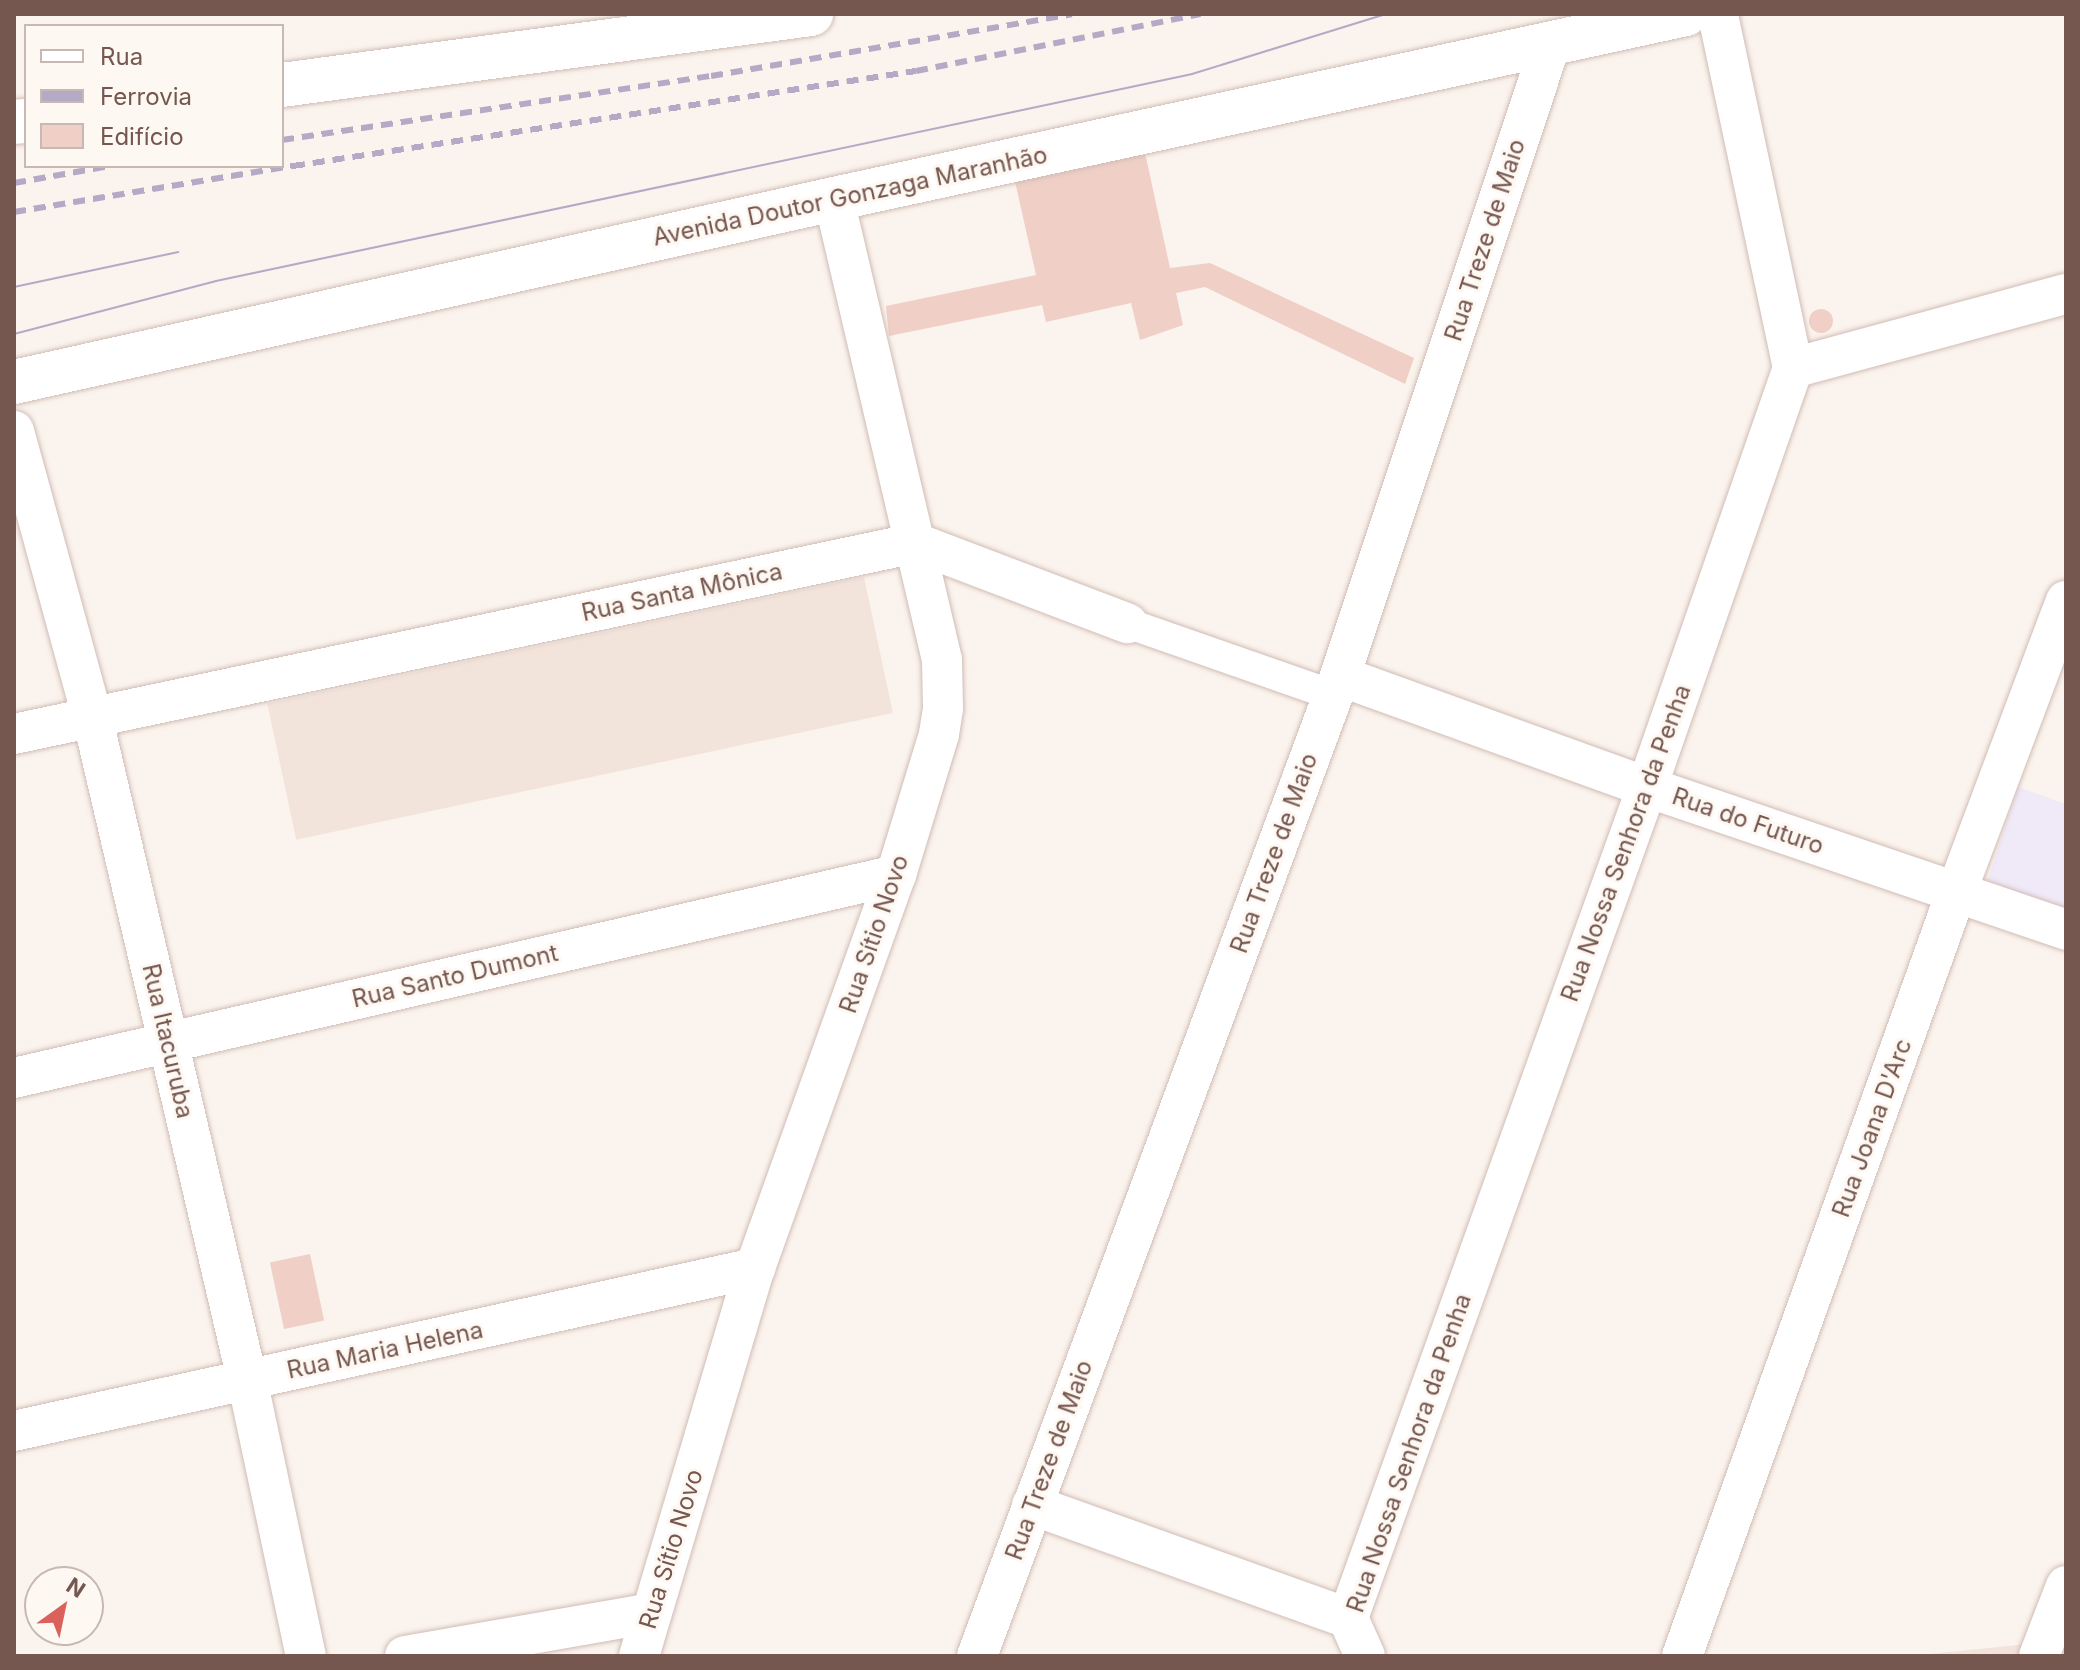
<!DOCTYPE html>
<html>
<head>
<meta charset="utf-8">
<style>
	body { margin:0 }
	#map { position:relative; width:2080px; height:1670px; overflow:hidden; background:#fbf3ed; font-family:Inter,sans-serif }
	div>[style] { position:absolute }
	[style*='--x'] { left:calc(var(--x)*1px); top:calc(var(--y)*1px); width:calc(var(--w)*1px); rotate:calc(var(--a)*1deg) }
	.residential>* { inset:0; background:#f3e4db; transform-origin:0 0 }
	.education>* { inset:0; background:#f0e9f8 }
	.building>* { inset:0; background:#efcfc6; transform-origin:0 0 }
	.round { border-radius:50% }
	.roads { filter:drop-shadow(0 0 2px #d0bcb5) drop-shadow(0 0 2px #d0bcb5) }
	.pedestrian>* { height:30px; margin:-15px; padding:0 15px; transform-origin:15px; border-radius:15px; background:#fff }
	.minor>* { height:40px; margin:-20px; padding:0 20px; transform-origin:20px; border-radius:20px; background:#fff }
	.tertiary>* { height:44px; margin:-22px; padding:0 22px; transform-origin:22px; border-radius:22px; background:#fff }
	.tram>* { height:2px; margin:-1px; padding:0 1px; transform-origin:1px; border-radius:1px; background:#b4aac6 }
	.rail>* { height:6px; margin-top:-3px; transform-origin:0; background:repeating-linear-gradient(90deg,#b4aac6 0 12px,transparent 0 20px) }
	span { translate:-50% -50%; white-space:nowrap; text-align:center; line-height:1.15; -webkit-text-stroke:6px #fef8f3; paint-order:stroke }
	.street-label { font-size:24px; color:#765750 }
	.frame { position:absolute; inset:0; border:16px solid #765750; pointer-events:none }
	.legend { position:absolute; left:24px; top:24px; width:260px; height:144px; box-sizing:border-box; background:#fef8f3; border:2px solid #c8b8b2; margin:0; padding:10px 14px; list-style:none; font-size:24px; color:#765750 }
	.legend li { display:flex; align-items:center; gap:16px; height:40px }
	.legend b { width:40px; border:2px solid #c8b8b2 }
	.north { position:absolute; left:24px; top:1566px; width:80px; height:80px; box-sizing:border-box; background:#fef8f3; border:2px solid #c8b8b2; border-radius:50%; rotate:33deg; font-size:22px; font-weight:700; line-height:32px; text-align:center; color:#765750 }
	.north::after { content:''; display:block; margin:auto; width:28px; height:36px; background:#db625c; clip-path:polygon(50% 0,100% 100%,50% 72%,0 100%) }
</style>
</head>
<body>
<div id="map">
	<div class="residential">
		<div style="left:864px;top:577px;width:139px;height:610px;rotate:78deg"></div>
		<div style="clip-path:polygon(2066px 1640px,2066px 1656px,1911px 1656px)"></div>
	</div>
	<div class="education">
		<div style="clip-path:polygon(2018px 787px,2066px 804px,2066px 930px,1981px 901px)"></div>
	</div>
	<div class="building">
		<div style="clip-path:polygon(1144px 148px,1170px 268px,1210px 263px,1414px 358px,1405px 384px,1205px 287px,1176px 293px,1183px 325px,1140px 340px,1131px 303px,1046px 322px,1042px 305px,889px 336px,886px 306px,1036px 275px,1014px 177px)"></div>
		<div class="round" style="left:1809px;top:309px;width:24px;height:24px"></div>
		<div style="left:310px;top:1254px;width:68px;height:41px;rotate:78deg"></div>
	</div>
	<div class="roads">
		<div class="pedestrian">
			<div style="--x:1127;--y:623;--w:218;--a:19.3"></div>
		</div>
		<div class="minor">
			<div style="--x:1793;--y:368;--w:283;--a:-15.2"></div>
			<div style="--x:14;--y:431;--w:295;--a:74.7"></div>
			<div style="--x:92;--y:716;--w:681;--a:76.84"></div>
			<div style="--x:247;--y:1379;--w:283;--a:78"></div>
			<div style="--x:1340;--y:676;--w:326;--a:19.9"></div>
			<div style="--x:1647;--y:787;--w:443;--a:18.8"></div>
			<div style="--x:14;--y:734;--w:922;--a:-11.96"></div>
			<div style="--x:916;--y:543;--w:226;--a:20.8"></div>
			<div style="--x:14;--y:1078;--w:905;--a:-12.96"></div>
			<div style="--x:14;--y:1431;--w:759;--a:-12.41"></div>
			<div style="--x:1032;--y:1505;--w:336;--a:19.7"></div>
			<div style="--x:405;--y:1656;--w:250;--a:-9.9"></div>
			<div style="--x:639;--y:1656;--w:405;--a:-73.4"></div>
			<div style="--x:755;--y:1268;--w:418;--a:-70.3"></div>
			<div style="--x:896;--y:875;--w:147;--a:-73"></div>
			<div style="--x:939;--y:734;--w:26;--a:-81"></div>
			<div style="--x:943;--y:708;--w:48;--a:-91.2"></div>
			<div style="--x:942;--y:660;--w:473;--a:-103.2"></div>
			<div style="--x:977;--y:1656;--w:1045;--a:-69.67"></div>
			<div style="--x:1340;--y:676;--w:667;--a:-71.57"></div>
			<div style="--x:1365;--y:1656;--w:42;--a:-114.1"></div>
			<div style="--x:1348;--y:1618;--w:883;--a:-70.21"></div>
			<div style="--x:1647;--y:787;--w:444;--a:-70.8"></div>
			<div style="--x:1793;--y:368;--w:362;--a:-102"></div>
			<div style="--x:1682;--y:1656;--w:811;--a:-70.25"></div>
			<div style="--x:1956;--y:893;--w:312;--a:-69.4"></div>
			<div style="--x:2039;--y:1656;--w:75;--a:-68.9"></div>
		</div>
		<div class="tertiary">
			<div style="--x:282;--y:85;--w:534;--a:-7.64"></div>
			<div style="--x:14;--y:122;--w:12;--a:-5"></div>
			<div style="--x:14;--y:382;--w:840;--a:-12.58"></div>
			<div style="--x:834;--y:199;--w:872;--a:-12.25"></div>
		</div>
	</div>
	<div class="tram">
		<div style="--x:14;--y:287;--w:168;--a:-12"></div>
		<div style="--x:14;--y:334;--w:209;--a:-14.7"></div>
		<div style="--x:216;--y:281;--w:998;--a:-11.97"></div>
		<div style="--x:1192;--y:74;--w:203;--a:-17.2"></div>
	</div>
	<div class="rail">
		<div style="--x:282;--y:140;--w:434;--a:-8.5"></div>
		<div style="--x:711;--y:76;--w:366;--a:-9.7"></div>
		<div style="--x:14;--y:183;--w:97;--a:-10.1"></div>
		<div style="--x:14;--y:212;--w:283;--a:-9.4"></div>
		<div style="--x:293;--y:166;--w:630;--a:-8.67"></div>
		<div style="--x:916;--y:71;--w:290;--a:-11.3"></div>
	</div>
	<div class="street-label">
		<span style="left:850px;top:196px;rotate:-12deg">Avenida Doutor Gonzaga Maranhão</span>
		<span style="left:1485px;top:240px;rotate:-72deg">Rua Treze de Maio</span>
		<span style="left:682px;top:592px;rotate:-12deg">Rua Santa Mônica</span>
		<span style="left:1748px;top:821px;rotate:19deg">Rua do Futuro</span>
		<span style="left:1626px;top:843px;rotate:-70deg">Rua Nossa Senhora da Penha</span>
		<span style="left:1274px;top:853px;rotate:-70deg">Rua Treze de Maio</span>
		<span style="left:874px;top:934px;rotate:-71deg">Rua Sítio Novo</span>
		<span style="left:455px;top:976px;rotate:-13deg">Rua Santo Dumont</span>
		<span style="left:168px;top:1041px;rotate:77deg">Rua Itacuruba</span>
		<span style="left:1872px;top:1128px;rotate:-70deg">Rua Joana D'Arc</span>
		<span style="left:385px;top:1350px;rotate:-12deg">Rua Maria Helena</span>
		<span style="left:1409px;top:1453px;rotate:-71deg">Rua Nossa Senhora da Penha</span>
		<span style="left:1049px;top:1460px;rotate:-70deg">Rua Treze de Maio</span>
		<span style="left:671px;top:1549px;rotate:-73deg">Rua Sítio Novo</span>
	</div>
	<div class="frame"></div>
	<ul class="legend">
	<li><b style="height:10px;background:#fff"></b>Rua</li>
	<li><b style="height:10px;background:#b4aac6"></b>Ferrovia</li>
	<li><b style="height:22px;background:#efcfc6"></b>Edifício</li>
	</ul>
	<div class="north">N</div>
</div>
</body>
</html>
